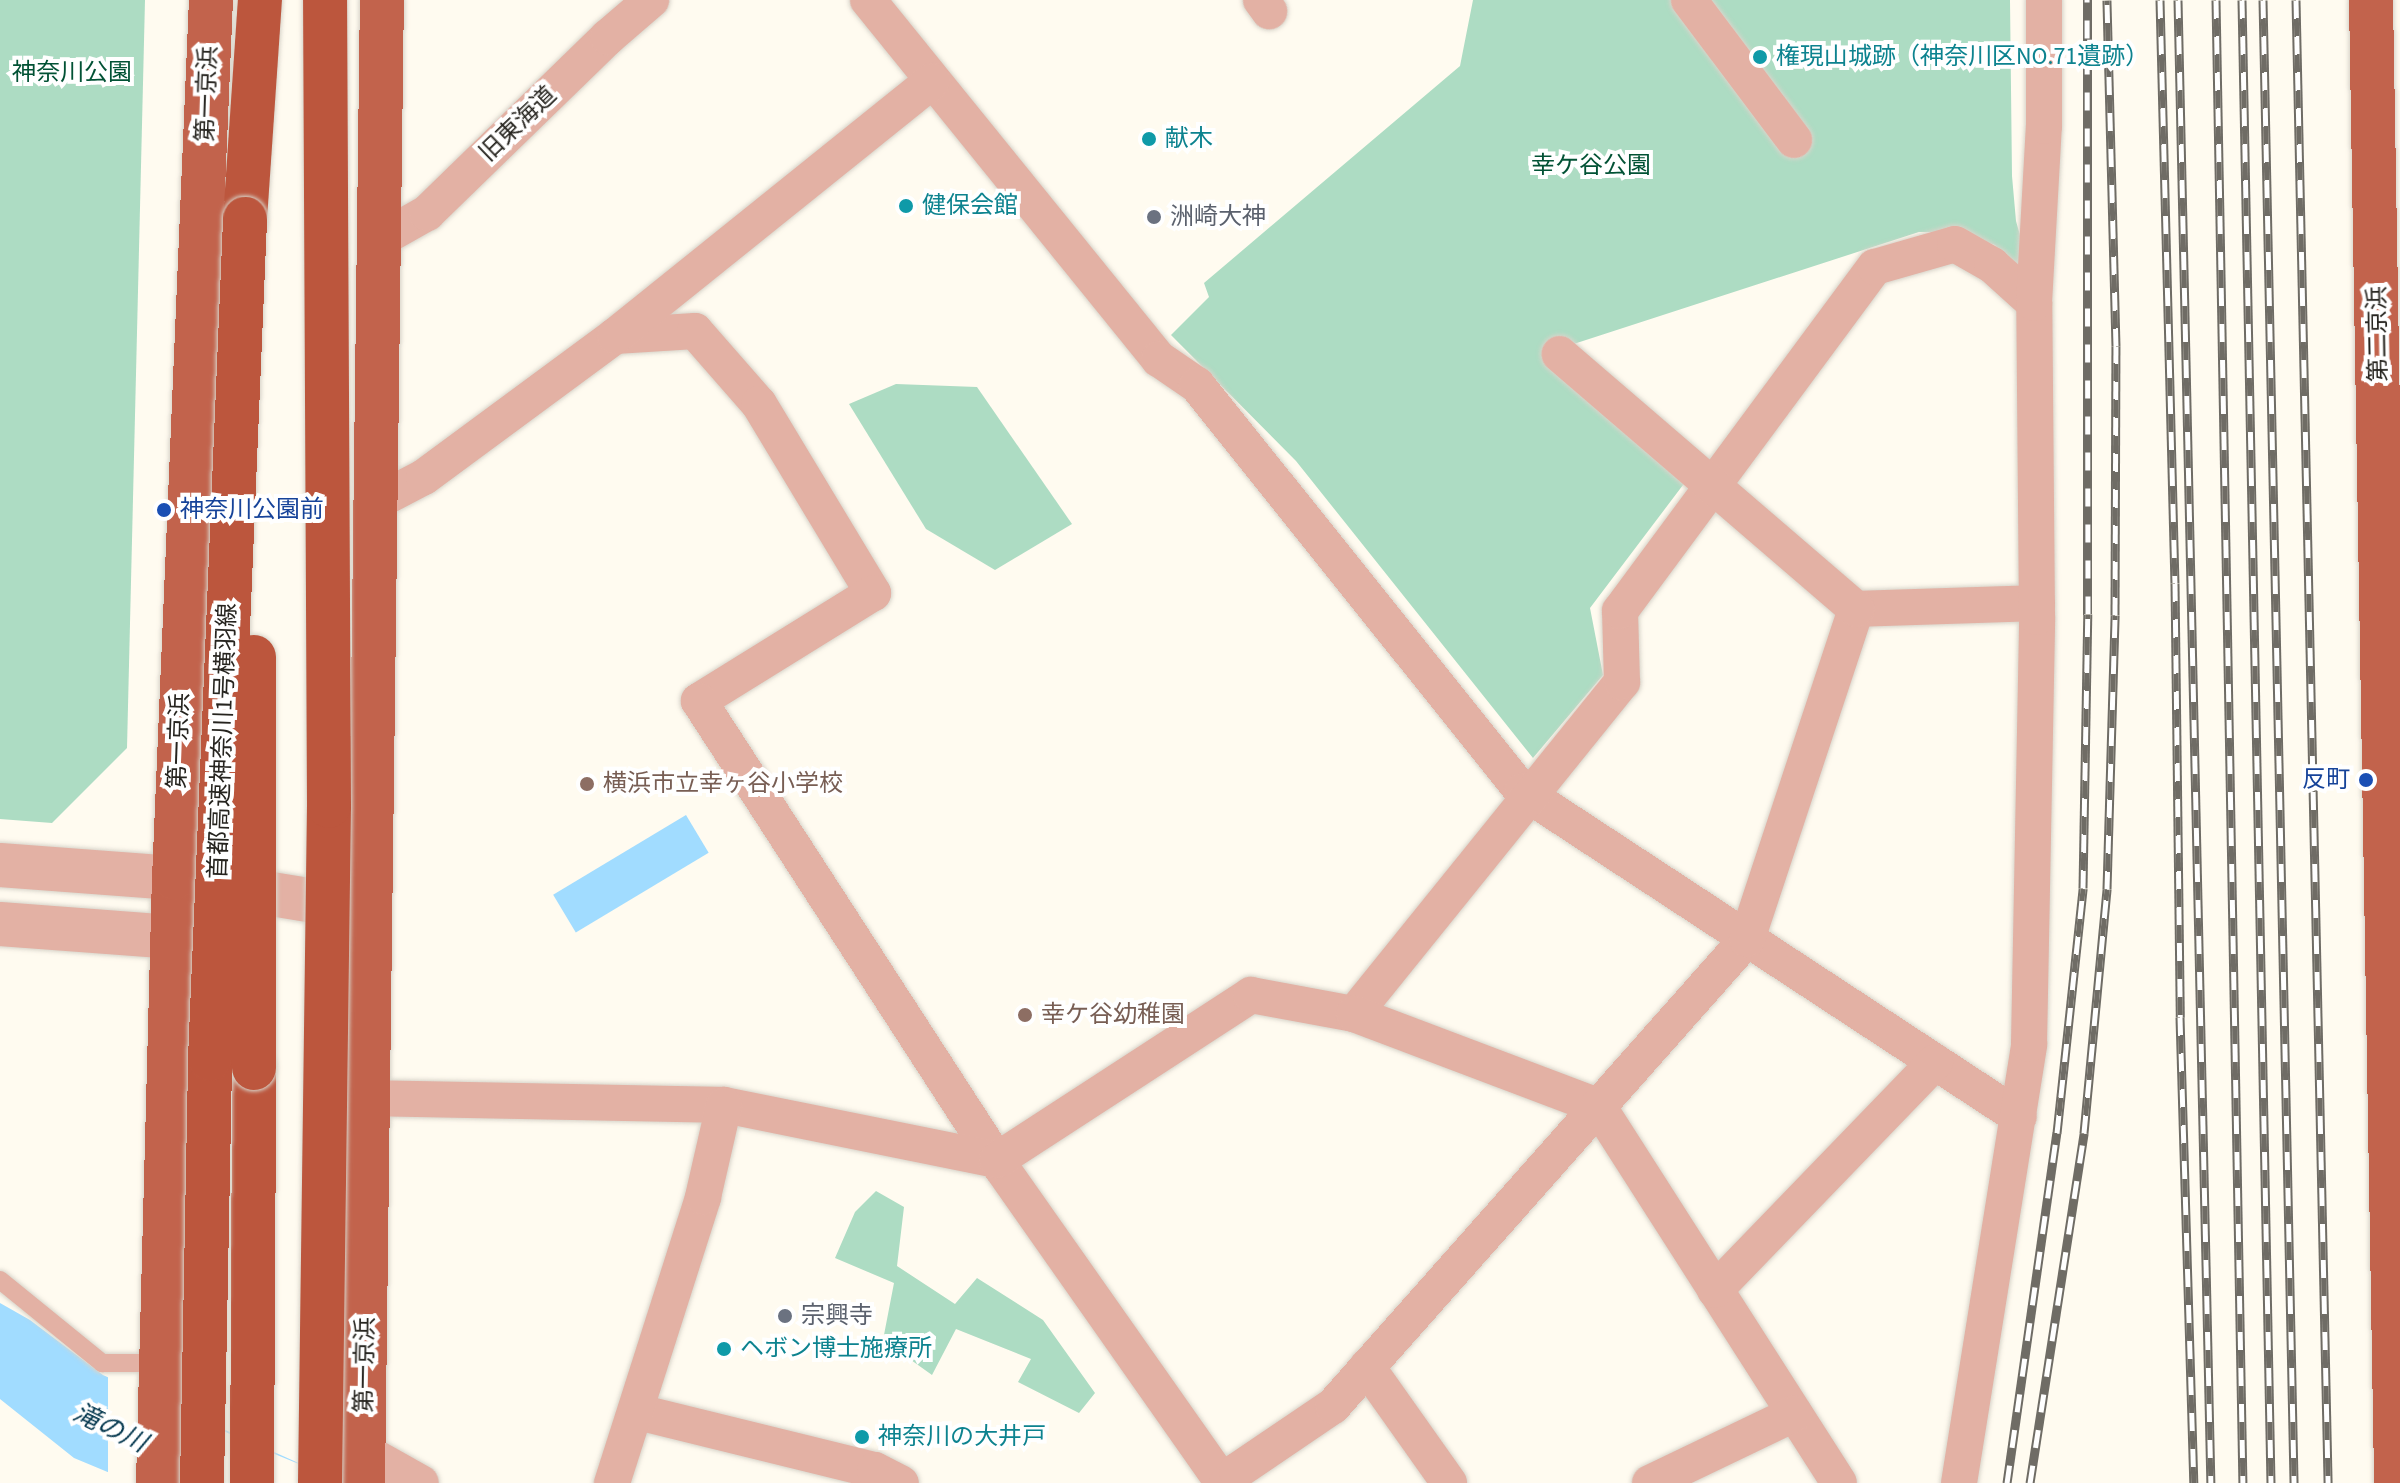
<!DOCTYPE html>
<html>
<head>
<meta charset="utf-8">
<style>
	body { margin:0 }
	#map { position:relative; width:2400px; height:1483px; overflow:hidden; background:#fffbf0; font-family:"Source Sans 3","Noto Sans JP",sans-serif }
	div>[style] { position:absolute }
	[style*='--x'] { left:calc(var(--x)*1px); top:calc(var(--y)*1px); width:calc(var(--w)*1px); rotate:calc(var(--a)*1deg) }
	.green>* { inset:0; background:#addcc3 }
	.water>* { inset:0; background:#a1dcff; transform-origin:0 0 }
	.pier>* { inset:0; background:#fffbf0 }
	.roads { filter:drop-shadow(0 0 2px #d8d4ca) drop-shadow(0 0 2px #d8d4ca) }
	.service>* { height:18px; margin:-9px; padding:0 9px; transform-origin:9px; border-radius:9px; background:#e3b1a4 }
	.minor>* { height:36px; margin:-18px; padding:0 18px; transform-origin:18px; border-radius:18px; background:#e3b1a4 }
	.tertiary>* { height:44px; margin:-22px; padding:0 22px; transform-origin:22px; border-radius:22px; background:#e3b1a4 }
	.trunk>* { height:44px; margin:-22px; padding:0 22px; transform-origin:22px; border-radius:22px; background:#c2634c }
	.motorway>* { height:44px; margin:-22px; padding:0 22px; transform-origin:22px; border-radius:22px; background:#bc563d }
	.rail>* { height:9px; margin-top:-4.5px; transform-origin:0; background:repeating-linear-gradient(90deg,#fff 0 18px,#6f6c65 0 36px); box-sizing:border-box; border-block:2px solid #6f6c65 }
	.bridges { filter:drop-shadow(0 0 2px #d8d4ca) drop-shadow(0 0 2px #d8d4ca) }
	.motorway-bridge>* { height:44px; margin:-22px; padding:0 22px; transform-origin:22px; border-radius:22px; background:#bc563d }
	.dots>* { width:22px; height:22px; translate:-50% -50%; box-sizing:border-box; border:4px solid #fff; border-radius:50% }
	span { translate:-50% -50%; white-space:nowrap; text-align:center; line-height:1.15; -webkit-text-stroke:8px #fff; paint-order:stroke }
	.culture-label { font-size:24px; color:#0d838f }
	.left { translate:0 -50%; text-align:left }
	.park-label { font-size:24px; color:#025235 }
	.street-label { font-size:24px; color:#26241f }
	.worship-label { font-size:24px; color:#5b616d }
	.transit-label { font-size:24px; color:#164399 }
	.right { translate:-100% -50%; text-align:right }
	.education-label { font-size:24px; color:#785e54 }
	.water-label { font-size:26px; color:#05384f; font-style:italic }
</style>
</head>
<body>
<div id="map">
	<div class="green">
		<div style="clip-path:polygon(0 0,145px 0,127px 748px,52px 823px,0 819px)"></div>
		<div style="clip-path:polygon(1473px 0,2010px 0,2012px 176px,2016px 221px,2027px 260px,2015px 269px,1995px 245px,1959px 232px,1919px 232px,1549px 352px,1686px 481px,1590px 608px,1603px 675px,1533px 758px,1296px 461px,1171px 335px,1209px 297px,1204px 283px,1460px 66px)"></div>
		<div style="clip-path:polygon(896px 384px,977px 387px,1072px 524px,995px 570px,926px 529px,849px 404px)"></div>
		<div style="clip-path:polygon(876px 1191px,904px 1207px,897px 1266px,955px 1304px,977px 1278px,1043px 1320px,1095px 1393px,1079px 1413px,1018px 1382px,1031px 1359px,956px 1329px,932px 1375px,883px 1340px,894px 1283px,835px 1258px,855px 1212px)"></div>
	</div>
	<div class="water">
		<div style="left:686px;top:815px;width:44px;height:155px;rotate:59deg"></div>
		<div style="clip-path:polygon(0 1303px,30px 1320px,103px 1375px,343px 1483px,134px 1483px,74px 1458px,0 1399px)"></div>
	</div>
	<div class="pier">
		<div style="clip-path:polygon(108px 1376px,253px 1445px,345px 1483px,124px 1483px,108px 1476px)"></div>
	</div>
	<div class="roads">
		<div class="service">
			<div style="--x:0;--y:1280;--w:132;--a:39.1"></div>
			<div style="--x:102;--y:1363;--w:57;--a:0"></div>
		</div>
		<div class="minor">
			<div style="--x:868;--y:0;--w:462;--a:51"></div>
			<div style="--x:1159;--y:359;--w:46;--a:34.4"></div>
			<div style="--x:1197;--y:385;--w:520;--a:51.32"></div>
			<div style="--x:1522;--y:791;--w:594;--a:33.26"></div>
			<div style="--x:1261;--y:0;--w:14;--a:54"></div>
			<div style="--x:1689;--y:0;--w:175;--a:53.1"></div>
			<div style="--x:379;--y:240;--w:55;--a:-29.4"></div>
			<div style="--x:427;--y:213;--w:252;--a:-44.2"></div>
			<div style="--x:608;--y:37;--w:57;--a:-40.7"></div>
			<div style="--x:615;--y:336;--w:80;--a:-3.6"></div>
			<div style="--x:695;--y:331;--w:97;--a:48.8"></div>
			<div style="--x:759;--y:404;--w:221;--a:58.9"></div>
			<div style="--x:873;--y:593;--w:205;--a:148.2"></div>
			<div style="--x:699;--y:701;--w:555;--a:57.05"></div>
			<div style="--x:1001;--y:1167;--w:386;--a:54.9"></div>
			<div style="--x:374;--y:503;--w:56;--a:-27.5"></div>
			<div style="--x:424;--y:477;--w:237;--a:-36.4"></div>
			<div style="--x:615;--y:336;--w:407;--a:-38.8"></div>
			<div style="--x:1856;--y:609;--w:181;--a:-1.9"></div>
			<div style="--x:1354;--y:1014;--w:427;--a:-51.1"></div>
			<div style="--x:1622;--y:682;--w:71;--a:-91.6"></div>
			<div style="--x:1620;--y:611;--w:428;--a:-53.5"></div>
			<div style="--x:1875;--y:267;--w:83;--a:-16"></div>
			<div style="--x:1955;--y:244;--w:43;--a:29.6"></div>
			<div style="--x:1992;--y:265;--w:57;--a:42.1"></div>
			<div style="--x:369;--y:1098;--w:355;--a:1.1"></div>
			<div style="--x:724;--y:1105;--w:278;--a:11.4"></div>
			<div style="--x:997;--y:1160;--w:303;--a:-33"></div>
			<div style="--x:1251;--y:995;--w:105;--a:10.5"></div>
			<div style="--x:1354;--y:1014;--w:261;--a:20.7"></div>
			<div style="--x:1598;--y:1106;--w:447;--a:57.4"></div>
			<div style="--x:1715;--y:1290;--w:317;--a:-46"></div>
			<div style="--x:1367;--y:1367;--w:142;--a:54.7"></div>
			<div style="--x:638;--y:1412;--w:244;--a:13.8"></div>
			<div style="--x:875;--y:1470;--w:29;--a:27"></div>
			<div style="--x:364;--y:1451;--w:65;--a:29.3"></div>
			<div style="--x:612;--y:1483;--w:300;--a:-72.3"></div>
			<div style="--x:703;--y:1197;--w:94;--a:-77.1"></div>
			<div style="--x:1227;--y:1483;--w:16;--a:-50"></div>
			<div style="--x:1237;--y:1471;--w:116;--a:-34.1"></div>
			<div style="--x:1333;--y:1406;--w:624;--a:-48.44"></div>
			<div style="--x:1747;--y:939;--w:348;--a:-71.7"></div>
			<div style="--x:1856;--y:609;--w:391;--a:-139.3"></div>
			<div style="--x:1650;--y:1483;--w:160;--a:-25.6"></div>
			<div style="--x:1959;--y:1483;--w:445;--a:-80.9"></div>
			<div style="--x:2029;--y:1044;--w:427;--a:-88.9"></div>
			<div style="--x:2037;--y:617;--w:314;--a:-90.5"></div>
			<div style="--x:2034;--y:303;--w:177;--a:-86.8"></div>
			<div style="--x:2044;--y:126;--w:126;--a:-90"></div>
		</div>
		<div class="tertiary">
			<div style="--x:0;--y:865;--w:174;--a:4.3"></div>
			<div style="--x:174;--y:878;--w:193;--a:9.3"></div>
			<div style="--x:0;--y:924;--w:172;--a:4.3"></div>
			<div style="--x:172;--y:937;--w:37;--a:-8"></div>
		</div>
		<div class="trunk">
			<div style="--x:2371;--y:0;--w:1483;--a:89.03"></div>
			<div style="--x:158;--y:1483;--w:605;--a:-88.49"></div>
			<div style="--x:174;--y:878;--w:879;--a:-87.59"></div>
			<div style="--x:363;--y:1483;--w:1483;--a:-89.27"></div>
		</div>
		<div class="motorway">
			<div style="--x:245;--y:219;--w:220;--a:-86.1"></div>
			<div style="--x:252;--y:1483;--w:415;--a:-89.7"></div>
		</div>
	</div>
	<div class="rail">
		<div style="--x:2160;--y:0;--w:583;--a:88.53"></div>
		<div style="--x:2175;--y:583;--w:434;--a:89.3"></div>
		<div style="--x:2180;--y:1017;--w:466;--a:88.3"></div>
		<div style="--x:2178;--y:0;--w:1483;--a:88.73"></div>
		<div style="--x:2216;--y:0;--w:1483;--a:88.96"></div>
		<div style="--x:2242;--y:0;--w:1483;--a:88.88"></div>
		<div style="--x:2263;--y:0;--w:1483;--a:88.8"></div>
		<div style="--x:2296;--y:0;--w:1483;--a:88.76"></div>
		<div style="--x:2007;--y:1483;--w:354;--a:-81.9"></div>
		<div style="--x:2057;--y:1133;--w:246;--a:-83.9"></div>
		<div style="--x:2083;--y:888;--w:274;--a:-89"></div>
		<div style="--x:2088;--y:614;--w:614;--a:-90.09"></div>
		<div style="--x:2030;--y:1483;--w:354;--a:-81.2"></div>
		<div style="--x:2084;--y:1133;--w:245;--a:-84.6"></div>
		<div style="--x:2107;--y:889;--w:274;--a:-88.3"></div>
		<div style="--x:2115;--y:615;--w:269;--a:-89.8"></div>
		<div style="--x:2116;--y:346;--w:346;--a:-91.5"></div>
	</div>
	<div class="bridges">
		<div class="motorway-bridge">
			<div style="--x:254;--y:1068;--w:411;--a:-90"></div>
			<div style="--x:202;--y:1483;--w:424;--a:-88.9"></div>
			<div style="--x:210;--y:1059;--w:841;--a:-87.61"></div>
			<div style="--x:320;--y:1483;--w:677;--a:-89.24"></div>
			<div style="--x:329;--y:806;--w:806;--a:-90.28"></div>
		</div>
	</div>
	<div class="dots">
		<div style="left:1760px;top:57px;background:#0f9aa8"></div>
		<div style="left:1149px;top:139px;background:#0f9aa8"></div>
		<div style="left:906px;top:206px;background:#0f9aa8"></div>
		<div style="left:1154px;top:217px;background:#6b7280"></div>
		<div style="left:164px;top:510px;background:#1a4fb4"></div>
		<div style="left:2366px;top:780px;background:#1a4fb4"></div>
		<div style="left:587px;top:784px;background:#8d6e63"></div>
		<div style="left:1025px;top:1015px;background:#8d6e63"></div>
		<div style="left:785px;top:1316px;background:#6b7280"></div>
		<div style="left:724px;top:1349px;background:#0f9aa8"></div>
		<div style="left:862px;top:1437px;background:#0f9aa8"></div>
	</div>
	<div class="culture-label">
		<span class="left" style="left:1776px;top:57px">権現山城跡（神奈川区NO.71遺跡）</span>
		<span class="left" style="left:1165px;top:139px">献木</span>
		<span class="left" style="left:922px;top:206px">健保会館</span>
		<span class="left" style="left:740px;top:1349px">ヘボン博士施療所</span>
		<span class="left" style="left:878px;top:1437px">神奈川の大井戸</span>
	</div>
	<div class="park-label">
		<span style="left:72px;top:73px">神奈川公園</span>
		<span style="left:1591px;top:166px">幸ケ谷公園</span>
	</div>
	<div class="street-label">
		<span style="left:207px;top:94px;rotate:-88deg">第一京浜</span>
		<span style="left:518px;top:124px;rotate:-44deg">旧東海道</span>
		<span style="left:2378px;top:334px;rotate:-91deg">第二京浜</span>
		<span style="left:179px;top:741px;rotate:-88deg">第一京浜</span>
		<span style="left:223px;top:741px;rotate:-88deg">首都高速神奈川1号横羽線</span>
		<span style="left:365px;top:1365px;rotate:-89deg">第一京浜</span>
	</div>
	<div class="worship-label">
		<span class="left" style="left:1170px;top:217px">洲崎大神</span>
		<span class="left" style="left:801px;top:1316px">宗興寺</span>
	</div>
	<div class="transit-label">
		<span class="left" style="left:180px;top:510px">神奈川公園前</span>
		<span class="right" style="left:2350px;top:780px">反町</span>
	</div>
	<div class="education-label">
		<span class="left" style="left:603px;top:784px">横浜市立幸ヶ谷小学校</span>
		<span class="left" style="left:1041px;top:1015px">幸ケ谷幼稚園</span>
	</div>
	<div class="water-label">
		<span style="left:110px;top:1428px;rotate:26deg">滝の川</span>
	</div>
</div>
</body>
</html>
